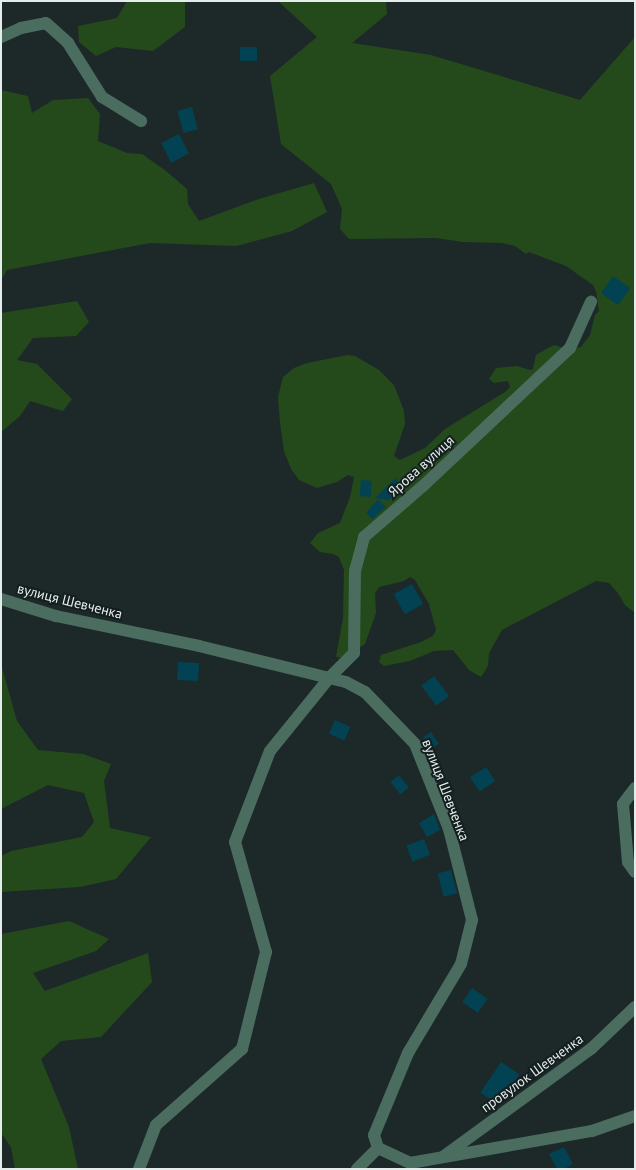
<!DOCTYPE html>
<html>
<head>
<meta charset="utf-8">
<style>
	body { margin:0 }
	#map { position:relative; width:636px; height:1170px; overflow:hidden; background:#1d2929; font-family:"PT Sans",sans-serif }
	div>[style] { position:absolute }
	[style*='--x'] { left:calc(var(--x)*1px); top:calc(var(--y)*1px); width:calc(var(--w)*1px); rotate:calc(var(--a)*1deg) }
	.green>* { inset:0; background:#244a1b }
	.building>* { inset:0; background:#034252; transform-origin:0 0 }
	.minor>* { height:12px; margin:-6px; padding:0 6px; transform-origin:6px; border-radius:6px; background:#4a6d5f }
	span { translate:-50% -50%; white-space:nowrap; text-align:center; line-height:1.15; -webkit-text-stroke:4px #141f1f; paint-order:stroke }
	.street-label { font-size:14px; color:#e5ecec }
	.frame { position:absolute; inset:0; border:2px solid #e5ecec; pointer-events:none }
</style>
</head>
<body>
<div id="map">
	<div class="green">
		<div style="clip-path:polygon(127px 1px,185px 1px,185px 27px,153px 51px,116px 47px,96px 56px,79px 42px,78px 26px,117px 18px)"></div>
		<div style="clip-path:polygon(278px 1px,386px 1px,387px 14px,352px 43px,431px 55px,580px 100px,635px 37px,635px 613px,625px 605px,618px 593px,609px 583px,596px 581px,502px 630px,489px 653px,488px 666px,481px 677px,469px 670px,453px 650px,434px 651px,410px 661px,384px 666px,379px 662px,381px 655px,421px 642px,433px 636px,436px 630px,429px 604px,415px 580px,410px 577px,404px 581px,379px 587px,375px 593px,376px 613px,365px 644px,343px 658px,336px 657px,343px 618px,344px 570px,339px 557px,333px 554px,320px 552px,310px 543px,318px 533px,340px 523px,350px 497px,354px 477px,348px 475px,337px 482px,317px 488px,299px 480px,291px 469px,284px 451px,280px 423px,278px 397px,283px 377px,294px 368px,307px 363px,348px 355px,355px 356px,379px 370px,394px 385px,404px 411px,405px 424px,394px 456px,400px 460px,425px 448px,445px 429px,505px 392px,510px 387px,508px 381px,494px 383px,489px 379px,496px 368px,517px 366px,530px 370px,533px 369px,536px 355px,548px 348px,555px 345px,568px 350px,581px 347px,590px 335px,595px 315px,599px 311px,596px 291px,593px 285px,566px 266px,529px 252px,526px 254px,515px 246px,502px 243px,463px 242px,436px 238px,349px 239px,340px 229px,342px 209px,331px 184px,281px 144px,270px 76px,317px 37px)"></div>
		<div style="clip-path:polygon(1px 90px,28px 96px,32px 113px,53px 100px,88px 98px,100px 114px,98px 141px,127px 153px,142px 154px,166px 171px,187px 189px,188px 204px,199px 221px,259px 199px,314px 183px,327px 212px,292px 231px,236px 246px,150px 243px,7px 270px,1px 280px)"></div>
		<div style="clip-path:polygon(77px 301px,89px 322px,76px 336px,33px 338px,17px 360px,37px 364px,72px 399px,63px 411px,30px 401px,20px 416px,1px 432px,1px 313px)"></div>
		<div style="clip-path:polygon(1px 664px,17px 721px,38px 750px,83px 754px,111px 764px,104px 781px,110px 828px,151px 837px,116px 879px,80px 887px,1px 892px,1px 856px,11px 851px,82px 837px,94px 822px,84px 793px,48px 785px,1px 809px)"></div>
		<div style="clip-path:polygon(69px 921px,109px 939px,96px 951px,33px 973px,45px 991px,148px 953px,152px 982px,101px 1037px,61px 1041px,41px 1059px,69px 1127px,78px 1169px,15px 1169px,11px 1147px,1px 1133px,1px 934px)"></div>
	</div>
	<div class="building">
		<div style="left:240px;top:47px;width:17px;height:14px"></div>
		<div style="left:192px;top:107px;width:23px;height:15px;rotate:75deg"></div>
		<div style="left:179px;top:134px;width:22px;height:20px;rotate:63deg"></div>
		<div style="left:613px;top:276px;width:21px;height:21px;rotate:35deg"></div>
		<div style="clip-path:polygon(395px 478px,403px 486px,389px 500px,375px 498px)"></div>
		<div style="left:361px;top:480px;width:11px;height:16px;rotate:5deg"></div>
		<div style="clip-path:polygon(378px 499px,386px 507px,372px 519px,366px 513px)"></div>
		<div style="left:412px;top:584px;width:23px;height:21px;rotate:61deg"></div>
		<div style="left:178px;top:662px;width:21px;height:18px;rotate:3deg"></div>
		<div style="left:434px;top:676px;width:25px;height:16px;rotate:53deg"></div>
		<div style="left:335px;top:720px;width:17px;height:15px;rotate:24deg"></div>
		<div style="left:431px;top:732px;width:14px;height:10px;rotate:56deg"></div>
		<div style="left:486px;top:767px;width:17px;height:19px;rotate:57deg"></div>
		<div style="left:399px;top:775px;width:16px;height:11px;rotate:52deg"></div>
		<div style="clip-path:polygon(434px 814px,440px 830px,427px 837px,419px 823px)"></div>
		<div style="left:424px;top:839px;width:17px;height:19px;rotate:69deg"></div>
		<div style="left:451px;top:870px;width:24px;height:14px;rotate:75deg"></div>
		<div style="left:472px;top:988px;width:19px;height:17px;rotate:35deg"></div>
		<div style="left:501px;top:1062px;width:22px;height:37px;rotate:34deg"></div>
		<div style="clip-path:polygon(564px 1147px,573px 1164px,564px 1169px,557px 1169px,549px 1154px)"></div>
	</div>
	<div class="minor">
		<div style="--x:1;--y:37;--w:22;--a:-24"></div>
		<div style="--x:21;--y:28;--w:25;--a:-11"></div>
		<div style="--x:46;--y:23;--w:30;--a:42"></div>
		<div style="--x:68;--y:43;--w:64;--a:57.8"></div>
		<div style="--x:102;--y:97;--w:46;--a:31.6"></div>
		<div style="--x:1;--y:599;--w:58;--a:17.2"></div>
		<div style="--x:56;--y:616;--w:146;--a:11.8"></div>
		<div style="--x:199;--y:646;--w:151;--a:13.8"></div>
		<div style="--x:346;--y:682;--w:21;--a:28"></div>
		<div style="--x:365;--y:692;--w:72;--a:46.1"></div>
		<div style="--x:415;--y:744;--w:92;--a:68.2"></div>
		<div style="--x:449;--y:829;--w:94;--a:75.8"></div>
		<div style="--x:472;--y:920;--w:45;--a:104"></div>
		<div style="--x:461;--y:964;--w:104;--a:120.8"></div>
		<div style="--x:408;--y:1053;--w:89;--a:112.5"></div>
		<div style="--x:374;--y:1135;--w:14;--a:73"></div>
		<div style="--x:378;--y:1148;--w:30;--a:135"></div>
		<div style="--x:635;--y:788;--w:20;--a:127"></div>
		<div style="--x:623;--y:804;--w:58;--a:85.1"></div>
		<div style="--x:628;--y:862;--w:12;--a:55"></div>
		<div style="--x:378;--y:1148;--w:35;--a:25"></div>
		<div style="--x:410;--y:1163;--w:185;--a:-10"></div>
		<div style="--x:592;--y:1131;--w:46;--a:-19.2"></div>
		<div style="--x:444;--y:1156;--w:182;--a:-36.1"></div>
		<div style="--x:591;--y:1049;--w:61;--a:-43.7"></div>
		<div style="--x:139;--y:1169;--w:47;--a:-68.9"></div>
		<div style="--x:156;--y:1125;--w:115;--a:-41.5"></div>
		<div style="--x:242;--y:1049;--w:100;--a:-76.1"></div>
		<div style="--x:266;--y:952;--w:114;--a:-105.7"></div>
		<div style="--x:235;--y:842;--w:97;--a:-69"></div>
		<div style="--x:270;--y:751;--w:95;--a:-51"></div>
		<div style="--x:330;--y:677;--w:34;--a:-45"></div>
		<div style="--x:354;--y:653;--w:82;--a:-89.3"></div>
		<div style="--x:355;--y:571;--w:35;--a:-75"></div>
		<div style="--x:364;--y:537;--w:79;--a:-40.9"></div>
		<div style="--x:424;--y:485;--w:200;--a:-43.2"></div>
		<div style="--x:570;--y:348;--w:51;--a:-65.5"></div>
	</div>
	<div class="street-label">
		<span style="left:421px;top:466px;rotate:-42deg">Ярова вулиця</span>
		<span style="left:70px;top:601px;rotate:14deg">вулиця Шевченка</span>
		<span style="left:446px;top:790px;rotate:69deg">вулиця Шевченка</span>
		<span style="left:532px;top:1073px;rotate:-36deg">провулок Шевченка</span>
	</div>
	<div class="frame"></div>
</div>
</body>
</html>
